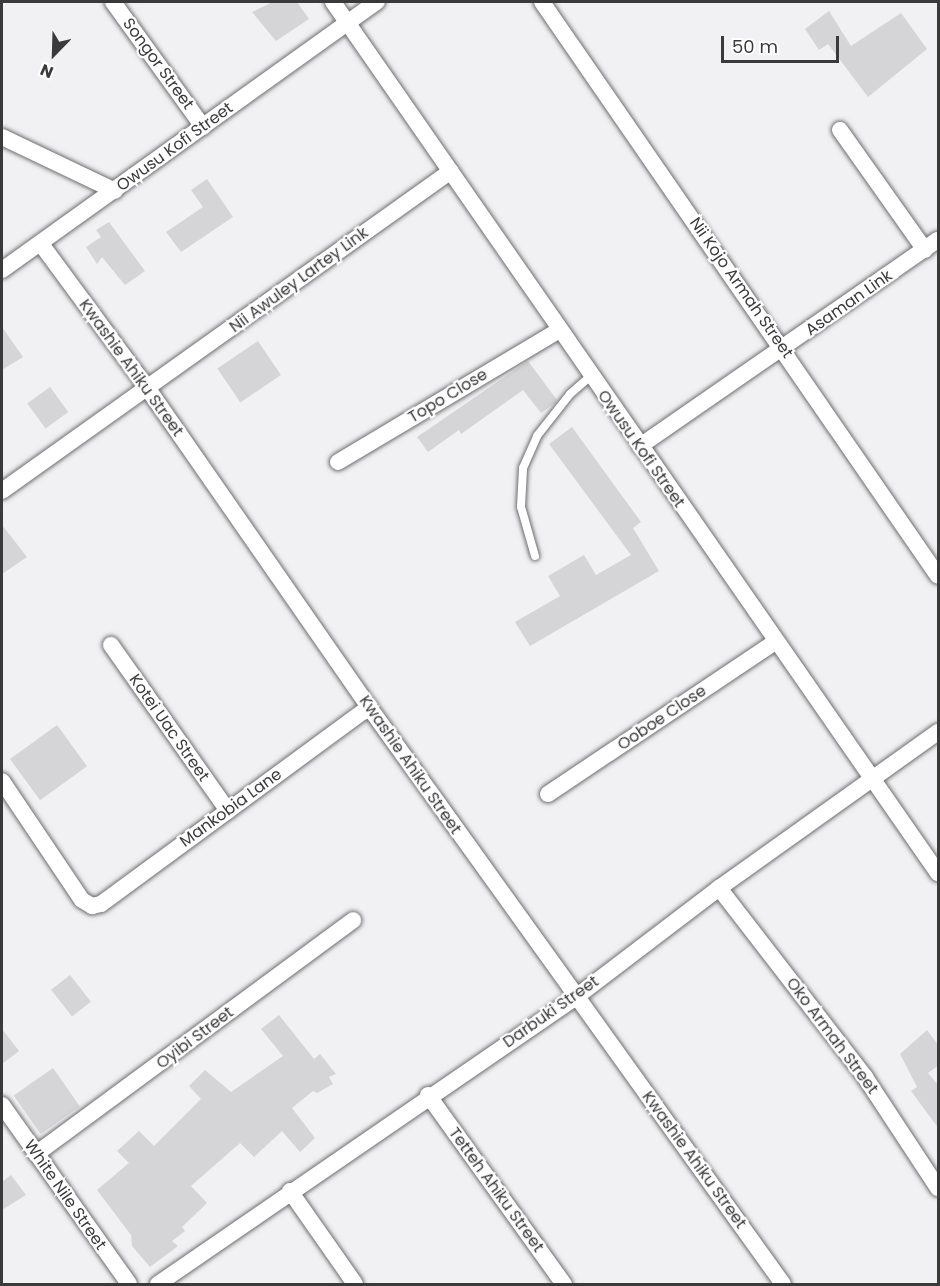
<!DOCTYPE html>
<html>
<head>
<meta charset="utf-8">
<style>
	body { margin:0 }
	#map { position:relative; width:940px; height:1286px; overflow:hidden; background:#f1f1f4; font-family:Poppins,sans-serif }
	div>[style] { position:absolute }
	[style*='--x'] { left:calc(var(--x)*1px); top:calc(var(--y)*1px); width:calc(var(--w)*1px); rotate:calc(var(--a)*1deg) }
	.building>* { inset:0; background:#d5d5d7; transform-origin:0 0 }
	.roads { filter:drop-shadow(0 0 2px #6d6e70) drop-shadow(0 0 2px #6d6e70) }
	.service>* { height:8px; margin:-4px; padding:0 4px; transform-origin:4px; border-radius:4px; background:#fff }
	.minor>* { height:16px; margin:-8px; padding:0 8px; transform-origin:8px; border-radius:8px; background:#fff }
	span { translate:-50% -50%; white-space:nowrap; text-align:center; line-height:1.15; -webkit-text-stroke:4.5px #fff; paint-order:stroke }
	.street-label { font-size:16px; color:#3a3a3b }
	.frame { position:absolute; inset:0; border:3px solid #3a3a3b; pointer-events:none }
	.north { position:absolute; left:24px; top:24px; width:60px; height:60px; -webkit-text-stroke:4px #fff; paint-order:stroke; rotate:203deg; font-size:16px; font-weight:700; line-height:24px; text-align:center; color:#3a3a3b }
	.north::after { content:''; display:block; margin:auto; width:21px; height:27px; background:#3a3a3b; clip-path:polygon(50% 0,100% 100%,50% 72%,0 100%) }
	.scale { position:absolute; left:721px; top:36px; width:118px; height:27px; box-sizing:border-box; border:3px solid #3a3a3b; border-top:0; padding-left:8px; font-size:18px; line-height:21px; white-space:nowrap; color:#3a3a3b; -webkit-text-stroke:4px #fff; paint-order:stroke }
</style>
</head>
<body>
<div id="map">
	<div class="building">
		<div style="clip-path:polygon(273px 2px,297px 2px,309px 19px,276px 41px,252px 12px)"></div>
		<div style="clip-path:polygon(829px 11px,851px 46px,901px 13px,927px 49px,868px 97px,828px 44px,819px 50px,805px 29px)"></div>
		<div style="clip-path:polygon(207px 179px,233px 217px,181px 252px,166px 232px,203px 207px,191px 190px)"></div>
		<div style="clip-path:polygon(109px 222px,145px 271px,125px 285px,102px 257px,97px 264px,86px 247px,101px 237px,96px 230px)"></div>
		<div style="clip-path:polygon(2px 327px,23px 357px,2px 370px)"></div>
		<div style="left:258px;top:341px;width:41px;height:49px;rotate:56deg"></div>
		<div style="clip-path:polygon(528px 361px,557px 400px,555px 403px,541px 413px,523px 390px,461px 434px,459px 430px,428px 452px,417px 437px)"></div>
		<div style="left:50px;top:387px;width:31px;height:28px;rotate:54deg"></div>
		<div style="clip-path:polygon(572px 427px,641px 522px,633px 528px,659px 571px,530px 646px,515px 622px,560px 596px,548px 576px,584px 555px,596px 575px,631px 555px,549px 444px)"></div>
		<div style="clip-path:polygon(2px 525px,27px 557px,2px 574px)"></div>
		<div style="left:57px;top:725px;width:51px;height:58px;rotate:54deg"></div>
		<div style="left:70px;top:975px;width:34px;height:24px;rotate:52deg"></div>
		<div style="clip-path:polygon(279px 1015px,314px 1059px,320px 1054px,336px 1074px,329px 1077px,333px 1084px,317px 1093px,313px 1091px,292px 1108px,315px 1138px,300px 1152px,282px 1131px,254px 1157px,240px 1143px,191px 1186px,207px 1203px,182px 1227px,185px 1231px,172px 1241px,178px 1246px,150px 1267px,132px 1246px,131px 1235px,97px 1190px,129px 1163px,117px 1151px,139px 1131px,154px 1146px,201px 1099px,189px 1086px,205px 1070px,231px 1092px,283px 1056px,261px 1029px)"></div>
		<div style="clip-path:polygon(2px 1029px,19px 1051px,2px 1064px)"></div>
		<div style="clip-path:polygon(927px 1030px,939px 1046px,939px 1065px,928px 1073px,939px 1086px,939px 1129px,911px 1091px,917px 1087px,900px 1054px)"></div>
		<div style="left:53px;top:1068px;width:47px;height:48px;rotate:55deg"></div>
		<div style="clip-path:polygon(11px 1175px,26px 1195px,2px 1210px,2px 1182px)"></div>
	</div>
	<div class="roads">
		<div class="service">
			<div style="--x:535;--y:556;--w:51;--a:-105.9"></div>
			<div style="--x:521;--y:507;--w:39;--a:-87"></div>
			<div style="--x:523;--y:468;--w:35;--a:-66"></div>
			<div style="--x:537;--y:436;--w:53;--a:-51.8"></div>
			<div style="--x:570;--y:394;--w:28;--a:-41"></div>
		</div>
		<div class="minor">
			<div style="--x:113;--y:2;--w:154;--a:54.2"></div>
			<div style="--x:333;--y:2;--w:1061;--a:55.22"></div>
			<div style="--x:542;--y:2;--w:697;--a:55.4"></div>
			<div style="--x:840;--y:130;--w:147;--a:54.7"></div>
			<div style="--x:2;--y:137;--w:125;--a:25.5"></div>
			<div style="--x:41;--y:244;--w:180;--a:53.6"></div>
			<div style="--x:148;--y:389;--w:387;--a:55.2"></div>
			<div style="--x:369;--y:707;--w:710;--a:54.34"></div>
			<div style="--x:2;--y:270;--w:461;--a:-35.6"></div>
			<div style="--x:640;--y:446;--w:362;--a:-34.7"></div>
			<div style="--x:338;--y:462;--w:257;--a:-30.8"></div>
			<div style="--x:2;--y:491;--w:551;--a:-35.48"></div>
			<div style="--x:111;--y:645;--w:203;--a:54.8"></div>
			<div style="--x:2;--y:781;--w:143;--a:56.1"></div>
			<div style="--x:82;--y:900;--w:12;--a:31"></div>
			<div style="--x:92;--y:906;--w:9;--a:-13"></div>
			<div style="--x:101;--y:904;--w:333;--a:-36.3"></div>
			<div style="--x:548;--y:794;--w:273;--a:-33.8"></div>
			<div style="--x:719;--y:888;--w:239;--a:52.3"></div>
			<div style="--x:865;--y:1077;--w:133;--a:56.7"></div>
			<div style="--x:428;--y:1095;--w:233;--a:54.3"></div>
			<div style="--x:2;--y:1105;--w:219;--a:54.6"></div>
			<div style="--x:36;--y:1154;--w:394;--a:-36.4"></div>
			<div style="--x:290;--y:1191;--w:113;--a:55"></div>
			<div style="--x:158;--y:1284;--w:507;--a:-34.47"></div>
			<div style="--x:576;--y:997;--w:180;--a:-37.3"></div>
			<div style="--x:719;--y:888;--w:269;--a:-35.5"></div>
		</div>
	</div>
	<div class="street-label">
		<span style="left:158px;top:64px;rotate:54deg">Songor Street</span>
		<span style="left:175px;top:147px;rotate:-36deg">Owusu Kofi Street</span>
		<span style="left:299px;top:280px;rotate:-36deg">Nii Awuley Lartey Link</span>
		<span style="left:741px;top:288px;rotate:55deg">Nii Kojo Armah Street</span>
		<span style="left:849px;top:303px;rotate:-35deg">Asaman Link</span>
		<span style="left:131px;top:368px;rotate:54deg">Kwashie Ahiku Street</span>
		<span style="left:448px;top:396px;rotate:-31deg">Topo Close</span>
		<span style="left:641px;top:449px;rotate:55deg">Owusu Kofi Street</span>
		<span style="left:662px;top:718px;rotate:-34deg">Ooboe Close</span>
		<span style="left:169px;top:728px;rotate:55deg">Kotei Uac Street</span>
		<span style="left:410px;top:765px;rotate:55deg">Kwashie Ahiku Street</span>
		<span style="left:231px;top:808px;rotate:-36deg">Mankobia Lane</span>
		<span style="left:551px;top:1012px;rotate:-35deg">Darbuki Street</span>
		<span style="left:832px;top:1036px;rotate:53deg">Oko Armah Street</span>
		<span style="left:195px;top:1038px;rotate:-37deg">Oyibi Street</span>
		<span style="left:694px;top:1160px;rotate:54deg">Kwashie Ahiku Street</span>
		<span style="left:496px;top:1190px;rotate:54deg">Tetteh Ahiku Street</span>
		<span style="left:65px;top:1195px;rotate:55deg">White Nile Street</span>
	</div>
	<div class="frame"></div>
	<div class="north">N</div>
	<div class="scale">50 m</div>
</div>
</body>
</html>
